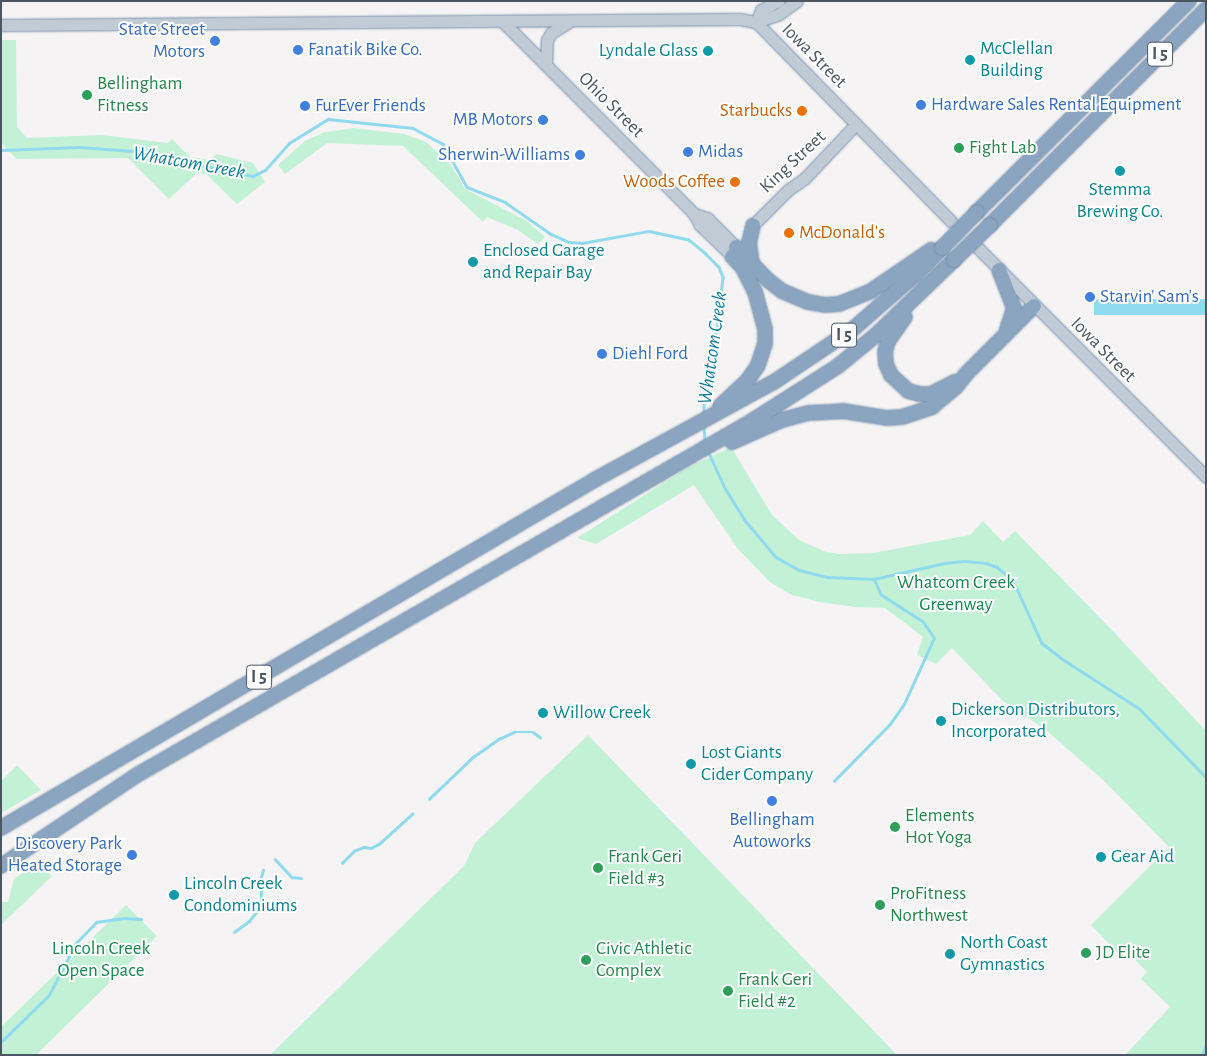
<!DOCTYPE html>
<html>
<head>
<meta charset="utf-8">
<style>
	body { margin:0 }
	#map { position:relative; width:1207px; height:1056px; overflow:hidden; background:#f5f3f3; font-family:"Alegreya Sans",sans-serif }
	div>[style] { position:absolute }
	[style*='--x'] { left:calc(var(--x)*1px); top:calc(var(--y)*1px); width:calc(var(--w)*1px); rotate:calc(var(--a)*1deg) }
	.green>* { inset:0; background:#c3f1d5 }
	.water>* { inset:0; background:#90daee; transform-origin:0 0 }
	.stream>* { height:2.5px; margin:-1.25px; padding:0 1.25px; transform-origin:1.25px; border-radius:1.25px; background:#90daee }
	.roads { filter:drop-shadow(0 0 1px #7690ad) drop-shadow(0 0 1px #7690ad) }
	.secondary>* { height:11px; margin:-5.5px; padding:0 5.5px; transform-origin:5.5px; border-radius:5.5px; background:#c1cbd6 }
	.motorway>* { height:14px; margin:-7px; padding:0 7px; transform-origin:7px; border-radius:7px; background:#8ba5c1 }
	.bridges { filter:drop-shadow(0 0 1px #7690ad) drop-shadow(0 0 1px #7690ad) }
	.motorway-bridge>* { height:14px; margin:-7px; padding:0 7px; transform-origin:7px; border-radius:7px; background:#8ba5c1 }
	.dots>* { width:14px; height:14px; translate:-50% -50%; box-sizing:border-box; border:2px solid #fff; border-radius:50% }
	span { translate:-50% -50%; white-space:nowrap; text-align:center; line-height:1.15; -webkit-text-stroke:4px #fff; paint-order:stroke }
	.shield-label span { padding:1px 4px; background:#fff; border:1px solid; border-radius:4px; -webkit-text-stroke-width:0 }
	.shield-label { font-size:18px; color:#4a5661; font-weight:700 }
	.shop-label { font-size:19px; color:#366cbe }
	.right { translate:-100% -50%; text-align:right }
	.left { translate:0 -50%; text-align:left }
	.culture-label { font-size:19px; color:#0d838f }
	.street-label { font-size:19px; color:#4a5661 }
	.leisure-label { font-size:19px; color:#27864d }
	.food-label { font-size:19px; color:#c56008 }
	.park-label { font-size:19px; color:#17864f }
	.water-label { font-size:20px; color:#0c7c9b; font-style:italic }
	.frame { position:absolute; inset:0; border:2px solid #4a5661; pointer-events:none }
</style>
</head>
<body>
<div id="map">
	<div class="green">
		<div style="clip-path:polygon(1px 40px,16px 40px,17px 127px,27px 138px,101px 135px,168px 143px,172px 139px,190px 157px,209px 160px,216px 154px,253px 163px,265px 182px,237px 204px,206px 174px,197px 173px,169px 199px,128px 158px,17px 159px,1px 143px)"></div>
		<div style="clip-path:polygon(354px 128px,404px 134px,426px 142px,451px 165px,465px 189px,527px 221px,545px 237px,538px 244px,518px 230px,487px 217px,483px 222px,403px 146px,327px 143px,285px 174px,278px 165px,305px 141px,325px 132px)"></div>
		<div style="clip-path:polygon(731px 447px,772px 515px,799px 540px,826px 552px,840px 554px,873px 553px,970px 535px,983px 521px,1003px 542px,1015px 531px,1110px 628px,1206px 731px,1206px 1055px,1125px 1055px,1170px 1007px,1141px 979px,1147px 972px,1123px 947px,1117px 952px,1091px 925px,1169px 847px,1103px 780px,1046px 730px,1003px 701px,952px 648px,936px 664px,917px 655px,923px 637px,885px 608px,855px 607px,820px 602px,792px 595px,770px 582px,738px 549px,694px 485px,596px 544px,577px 538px,687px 468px)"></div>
		<div style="clip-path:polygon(588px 735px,897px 1055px,270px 1055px,464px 866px,475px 843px)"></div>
		<div style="clip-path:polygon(17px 765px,41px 790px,1px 813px,1px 781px)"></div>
		<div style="clip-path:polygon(36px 863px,52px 876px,1px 925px,1px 902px,8px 902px,14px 879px)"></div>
		<div style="clip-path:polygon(126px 905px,157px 936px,36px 1055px,1px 1055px,1px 1027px)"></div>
	</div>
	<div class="water">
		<div style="left:1206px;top:299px;width:16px;height:112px;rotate:90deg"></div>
	</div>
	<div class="stream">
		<div style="--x:1;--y:150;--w:78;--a:-2.2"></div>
		<div style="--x:79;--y:147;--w:54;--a:4.2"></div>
		<div style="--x:133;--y:151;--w:123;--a:11.8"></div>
		<div style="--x:253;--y:176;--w:13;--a:-27"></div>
		<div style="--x:265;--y:170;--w:36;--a:-48"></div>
		<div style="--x:289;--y:143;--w:46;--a:-31.6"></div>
		<div style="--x:328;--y:119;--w:85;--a:6"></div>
		<div style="--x:413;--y:128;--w:34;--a:28"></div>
		<div style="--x:443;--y:144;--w:49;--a:60.8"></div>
		<div style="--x:467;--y:187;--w:41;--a:21.5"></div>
		<div style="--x:505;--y:202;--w:56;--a:34.8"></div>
		<div style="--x:551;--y:234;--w:20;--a:24"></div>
		<div style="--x:569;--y:242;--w:13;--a:4"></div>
		<div style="--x:582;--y:243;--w:68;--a:-10.2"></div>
		<div style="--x:649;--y:231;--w:40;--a:12"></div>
		<div style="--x:688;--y:239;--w:21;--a:39"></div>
		<div style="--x:704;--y:252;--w:21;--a:45"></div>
		<div style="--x:719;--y:267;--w:11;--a:68"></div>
		<div style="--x:723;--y:277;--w:47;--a:96.1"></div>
		<div style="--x:718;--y:324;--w:71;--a:101.3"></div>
		<div style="--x:704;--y:394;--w:20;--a:90"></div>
		<div style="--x:704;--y:427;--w:14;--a:86"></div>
		<div style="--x:708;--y:451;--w:41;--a:65.3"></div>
		<div style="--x:725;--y:488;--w:36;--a:58"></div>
		<div style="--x:744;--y:519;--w:50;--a:49.9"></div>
		<div style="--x:776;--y:557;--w:26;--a:29"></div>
		<div style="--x:799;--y:570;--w:30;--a:14"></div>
		<div style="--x:828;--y:577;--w:46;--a:2.5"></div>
		<div style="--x:874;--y:579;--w:73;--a:-12.7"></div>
		<div style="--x:945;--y:563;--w:20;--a:-6"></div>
		<div style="--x:965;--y:561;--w:21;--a:5"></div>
		<div style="--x:986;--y:563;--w:12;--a:20"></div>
		<div style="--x:997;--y:567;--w:16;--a:40"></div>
		<div style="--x:1009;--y:577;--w:14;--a:56"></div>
		<div style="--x:1017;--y:589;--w:60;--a:65.2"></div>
		<div style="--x:1042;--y:643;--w:28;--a:38"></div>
		<div style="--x:1064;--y:660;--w:90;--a:32.8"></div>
		<div style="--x:1140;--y:709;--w:95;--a:45.9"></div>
		<div style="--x:834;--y:781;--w:80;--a:-45.5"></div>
		<div style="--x:890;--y:724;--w:24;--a:-55"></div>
		<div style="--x:904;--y:704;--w:72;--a:-65.6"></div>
		<div style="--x:934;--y:638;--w:19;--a:-125"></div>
		<div style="--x:923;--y:622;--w:50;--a:-147.3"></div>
		<div style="--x:881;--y:595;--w:17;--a:-115"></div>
		<div style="--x:429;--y:799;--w:61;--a:-43.7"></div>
		<div style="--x:473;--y:757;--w:32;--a:-35"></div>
		<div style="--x:499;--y:739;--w:17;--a:-25"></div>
		<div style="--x:514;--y:732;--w:19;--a:0"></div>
		<div style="--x:533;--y:732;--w:9;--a:36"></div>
		<div style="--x:275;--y:859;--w:25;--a:47"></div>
		<div style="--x:292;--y:877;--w:9;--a:6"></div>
		<div style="--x:342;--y:863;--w:17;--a:-45"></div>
		<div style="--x:354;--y:851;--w:11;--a:-22"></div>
		<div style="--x:364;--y:847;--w:7;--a:8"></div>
		<div style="--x:371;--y:848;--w:9;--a:-27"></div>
		<div style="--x:379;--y:844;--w:45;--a:-42.3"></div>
		<div style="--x:234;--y:932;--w:19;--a:-36"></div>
		<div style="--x:249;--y:921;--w:19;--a:-51"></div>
		<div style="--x:261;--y:906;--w:29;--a:-90"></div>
		<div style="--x:261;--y:877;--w:7;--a:-74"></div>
		<div style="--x:1;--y:1042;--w:67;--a:-44.4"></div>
		<div style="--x:49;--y:995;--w:59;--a:-62.6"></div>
		<div style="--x:76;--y:943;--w:29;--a:-46"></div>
		<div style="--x:96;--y:922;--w:28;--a:-8"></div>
		<div style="--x:124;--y:918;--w:17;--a:3"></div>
		<div style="--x:1202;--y:1055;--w:12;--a:-70"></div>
	</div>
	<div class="roads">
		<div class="secondary">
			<div style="--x:502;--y:21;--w:272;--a:45.1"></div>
			<div style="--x:694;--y:214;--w:13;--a:61"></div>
			<div style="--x:700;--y:225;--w:40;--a:44"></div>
			<div style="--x:756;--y:22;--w:280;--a:45.6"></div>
			<div style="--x:756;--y:22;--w:13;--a:-67"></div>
			<div style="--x:761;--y:10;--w:20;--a:-27"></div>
			<div style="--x:1;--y:25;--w:739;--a:-0.47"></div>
			<div style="--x:740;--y:19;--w:16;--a:11"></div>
			<div style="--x:756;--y:22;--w:24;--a:-19"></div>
			<div style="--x:779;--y:14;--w:22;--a:-36"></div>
			<div style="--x:546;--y:65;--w:25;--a:-88"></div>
			<div style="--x:547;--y:40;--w:8;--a:-60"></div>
			<div style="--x:551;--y:33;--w:22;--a:-32"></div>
			<div style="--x:694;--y:214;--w:14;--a:17"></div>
			<div style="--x:707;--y:218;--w:41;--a:45"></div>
			<div style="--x:753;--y:225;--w:49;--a:-45"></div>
			<div style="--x:788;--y:190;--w:21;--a:-35"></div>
			<div style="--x:805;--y:178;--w:74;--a:-46.6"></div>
			<div style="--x:977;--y:247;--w:325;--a:45.1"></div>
		</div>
		<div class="motorway">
			<div style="--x:977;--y:212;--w:299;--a:-44.9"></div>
			<div style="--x:990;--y:225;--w:305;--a:-45"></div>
			<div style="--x:736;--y:247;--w:47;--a:45.9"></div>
			<div style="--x:769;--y:281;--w:16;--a:38"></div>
			<div style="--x:782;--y:291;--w:28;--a:23"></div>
			<div style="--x:808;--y:302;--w:17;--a:10"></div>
			<div style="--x:825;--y:305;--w:14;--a:-4"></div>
			<div style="--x:839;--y:304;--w:35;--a:-22"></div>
			<div style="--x:871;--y:291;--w:73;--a:-34.3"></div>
			<div style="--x:752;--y:264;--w:21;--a:-98"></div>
			<div style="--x:749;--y:243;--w:18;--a:-77"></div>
			<div style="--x:999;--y:270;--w:41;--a:68.5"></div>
			<div style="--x:1014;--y:308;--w:23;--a:108"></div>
			<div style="--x:905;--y:317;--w:29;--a:125"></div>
			<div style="--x:888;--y:341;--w:11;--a:105"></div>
			<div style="--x:885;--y:352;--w:12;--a:85"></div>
			<div style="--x:886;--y:364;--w:12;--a:66"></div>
			<div style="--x:891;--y:375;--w:23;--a:43"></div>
			<div style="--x:908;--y:391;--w:11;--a:15"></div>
			<div style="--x:919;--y:394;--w:12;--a:0"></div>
			<div style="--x:931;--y:394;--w:27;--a:-27"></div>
			<div style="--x:720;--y:406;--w:37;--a:-43"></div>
			<div style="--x:747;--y:381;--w:19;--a:-55"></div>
			<div style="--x:758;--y:365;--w:23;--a:-72"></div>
			<div style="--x:765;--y:343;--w:14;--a:-90"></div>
			<div style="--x:765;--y:329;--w:38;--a:-105"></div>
			<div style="--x:755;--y:292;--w:27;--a:-117"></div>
			<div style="--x:743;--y:268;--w:16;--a:-133"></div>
			<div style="--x:732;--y:442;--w:55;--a:-23.7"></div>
			<div style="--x:782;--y:420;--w:28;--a:-15"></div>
			<div style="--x:809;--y:413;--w:34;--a:-3"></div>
			<div style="--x:843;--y:411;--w:45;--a:9"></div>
			<div style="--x:887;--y:418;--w:15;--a:-4"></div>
			<div style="--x:902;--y:417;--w:32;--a:-18"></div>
			<div style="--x:932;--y:407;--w:31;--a:-40"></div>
			<div style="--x:956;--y:387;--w:16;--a:-52"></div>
			<div style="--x:966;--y:374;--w:96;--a:-45"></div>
			<div style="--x:1;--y:828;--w:690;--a:-30.39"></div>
			<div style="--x:596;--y:479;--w:203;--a:-28.6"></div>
			<div style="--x:774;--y:382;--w:95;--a:-33.9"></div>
			<div style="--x:853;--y:329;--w:82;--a:-41.1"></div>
			<div style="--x:915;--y:275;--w:38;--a:-45"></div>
			<div style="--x:1;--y:866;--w:164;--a:-33.8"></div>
			<div style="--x:137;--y:775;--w:710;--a:-29.93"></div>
			<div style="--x:752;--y:421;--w:102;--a:-32.6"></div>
			<div style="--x:838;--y:366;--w:49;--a:-39.2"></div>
			<div style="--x:876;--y:335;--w:108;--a:-43.9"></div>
		</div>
	</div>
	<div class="bridges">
		<div class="motorway-bridge">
			<div style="--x:942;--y:248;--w:50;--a:-45.8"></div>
			<div style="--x:954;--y:260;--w:50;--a:-44.2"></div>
		</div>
	</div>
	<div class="dots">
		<div style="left:215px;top:41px;background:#3f7fe0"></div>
		<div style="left:298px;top:50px;background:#3f7fe0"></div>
		<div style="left:708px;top:51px;background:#0f9aa8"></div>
		<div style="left:970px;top:60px;background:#0f9aa8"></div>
		<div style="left:87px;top:95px;background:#2e9e5b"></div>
		<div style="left:921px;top:105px;background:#3f7fe0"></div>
		<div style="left:305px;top:106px;background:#3f7fe0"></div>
		<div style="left:802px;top:111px;background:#e8710a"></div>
		<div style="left:543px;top:120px;background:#3f7fe0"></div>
		<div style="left:959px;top:148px;background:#2e9e5b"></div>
		<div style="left:688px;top:152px;background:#3f7fe0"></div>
		<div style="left:580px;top:155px;background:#3f7fe0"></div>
		<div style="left:1120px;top:171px;background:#0f9aa8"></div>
		<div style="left:735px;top:182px;background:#e8710a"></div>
		<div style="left:789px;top:233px;background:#e8710a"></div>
		<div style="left:473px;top:262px;background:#0f9aa8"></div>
		<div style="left:1090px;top:297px;background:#3f7fe0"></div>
		<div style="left:602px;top:354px;background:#3f7fe0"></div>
		<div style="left:543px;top:713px;background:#0f9aa8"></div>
		<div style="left:941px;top:721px;background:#0f9aa8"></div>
		<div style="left:691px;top:764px;background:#0f9aa8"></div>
		<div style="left:772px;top:801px;background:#3f7fe0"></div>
		<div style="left:895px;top:827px;background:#2e9e5b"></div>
		<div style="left:132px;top:855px;background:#3f7fe0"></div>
		<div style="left:1101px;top:857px;background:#0f9aa8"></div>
		<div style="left:598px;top:868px;background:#2e9e5b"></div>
		<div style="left:174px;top:895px;background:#0f9aa8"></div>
		<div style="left:880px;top:905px;background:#2e9e5b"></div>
		<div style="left:1086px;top:953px;background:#2e9e5b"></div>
		<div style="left:950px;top:954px;background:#0f9aa8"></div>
		<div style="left:586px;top:960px;background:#2e9e5b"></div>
		<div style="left:728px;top:991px;background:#2e9e5b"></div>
	</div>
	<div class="shield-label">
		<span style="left:1160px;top:54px">I 5</span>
		<span style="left:844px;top:335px">I 5</span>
		<span style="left:259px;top:677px">I 5</span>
	</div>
	<div class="shop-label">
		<span class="right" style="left:205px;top:41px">State Street<br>Motors</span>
		<span class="left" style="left:308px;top:50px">Fanatik Bike Co.</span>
		<span class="left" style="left:931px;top:105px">Hardware Sales Rental Equipment</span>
		<span class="left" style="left:315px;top:106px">FurEver Friends</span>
		<span class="right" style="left:533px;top:120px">MB Motors</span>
		<span class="left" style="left:698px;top:152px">Midas</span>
		<span class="right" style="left:570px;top:155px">Sherwin-Williams</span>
		<span class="left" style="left:1100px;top:297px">Starvin' Sam's</span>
		<span class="left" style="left:612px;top:354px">Diehl Ford</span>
		<span style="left:772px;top:831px">Bellingham<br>Autoworks</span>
		<span class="right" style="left:122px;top:855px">Discovery Park<br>Heated Storage</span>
	</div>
	<div class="culture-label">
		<span class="left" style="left:980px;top:60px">McClellan<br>Building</span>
		<span class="right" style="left:698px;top:51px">Lyndale Glass</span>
		<span style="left:1120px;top:201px">Stemma<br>Brewing Co.</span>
		<span class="left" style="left:483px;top:262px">Enclosed Garage<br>and Repair Bay</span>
		<span class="left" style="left:951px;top:721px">Dickerson Distributors,<br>Incorporated</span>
		<span class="left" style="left:553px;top:713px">Willow Creek</span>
		<span class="left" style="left:701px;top:764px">Lost Giants<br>Cider Company</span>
		<span class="left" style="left:1111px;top:857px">Gear Aid</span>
		<span class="left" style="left:184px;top:895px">Lincoln Creek<br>Condominiums</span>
		<span class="left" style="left:960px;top:954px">North Coast<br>Gymnastics</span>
	</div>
	<div class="street-label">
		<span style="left:814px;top:56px;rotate:45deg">Iowa Street</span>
		<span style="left:611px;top:105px;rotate:45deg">Ohio Street</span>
		<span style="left:793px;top:162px;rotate:-43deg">King Street</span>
		<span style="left:1103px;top:350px;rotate:45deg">Iowa Street</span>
	</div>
	<div class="leisure-label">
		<span class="left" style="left:97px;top:95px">Bellingham<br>Fitness</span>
		<span class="left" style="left:969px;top:148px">Fight Lab</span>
		<span class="left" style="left:905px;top:827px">Elements<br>Hot Yoga</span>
		<span class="left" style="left:608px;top:868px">Frank Geri<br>Field #3</span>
		<span class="left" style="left:890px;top:905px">ProFitness<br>Northwest</span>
		<span class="left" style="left:596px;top:960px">Civic Athletic<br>Complex</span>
		<span class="left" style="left:1096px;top:953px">JD Elite</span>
		<span class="left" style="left:738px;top:991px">Frank Geri<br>Field #2</span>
	</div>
	<div class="food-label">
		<span class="right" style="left:792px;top:111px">Starbucks</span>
		<span class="right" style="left:725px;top:182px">Woods Coffee</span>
		<span class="left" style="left:799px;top:233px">McDonald's</span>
	</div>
	<div class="park-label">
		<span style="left:956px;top:594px">Whatcom Creek<br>Greenway</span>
		<span style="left:101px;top:960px">Lincoln Creek<br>Open Space</span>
	</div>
	<div class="water-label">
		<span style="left:189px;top:163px;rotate:10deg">Whatcom Creek</span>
		<span style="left:713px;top:348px;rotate:-82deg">Whatcom Creek</span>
	</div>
	<div class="frame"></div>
</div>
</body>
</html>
